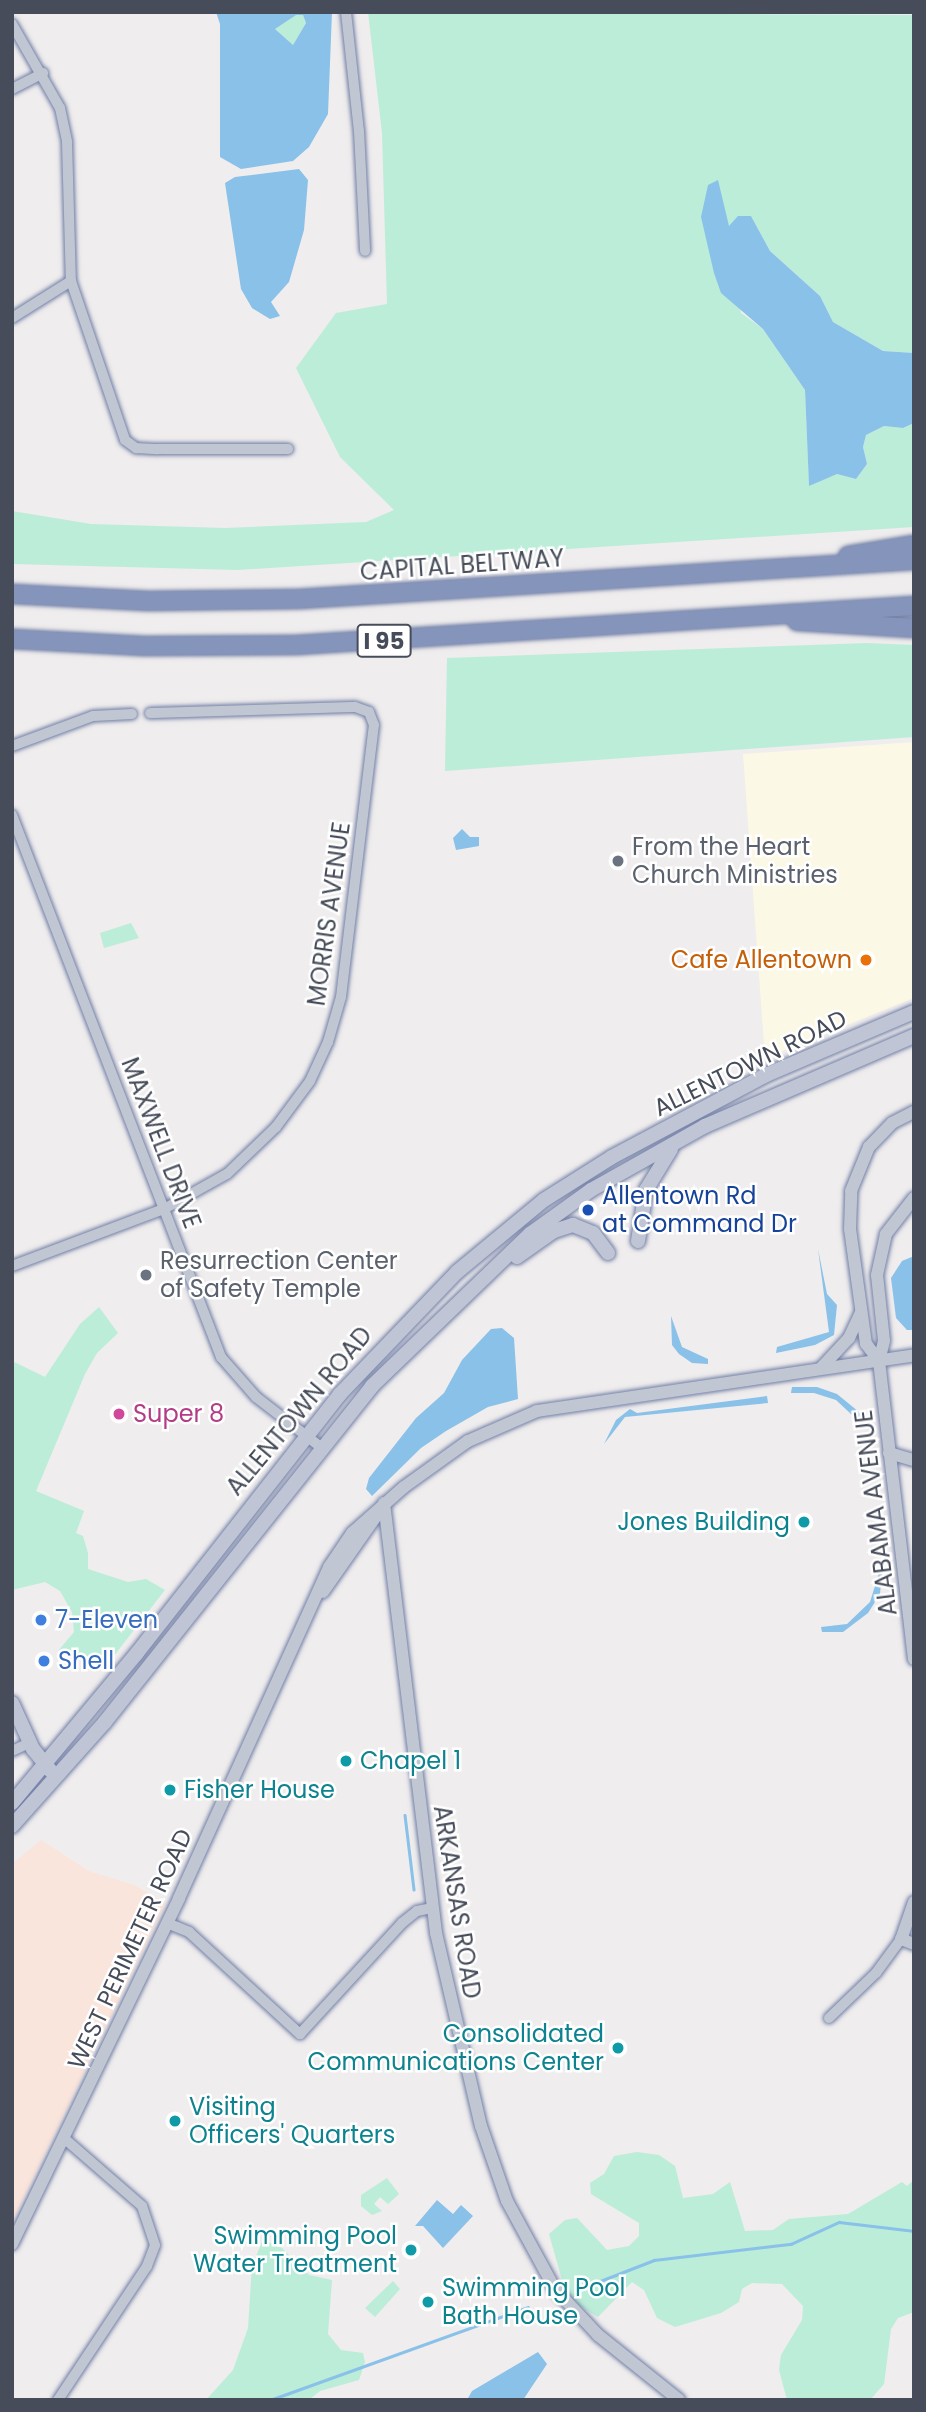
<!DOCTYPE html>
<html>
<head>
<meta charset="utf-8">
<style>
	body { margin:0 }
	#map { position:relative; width:926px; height:2412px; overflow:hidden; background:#efeded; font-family:Poppins,sans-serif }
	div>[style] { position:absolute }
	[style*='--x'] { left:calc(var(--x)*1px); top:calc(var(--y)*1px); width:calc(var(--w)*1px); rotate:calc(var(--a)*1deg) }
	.commercial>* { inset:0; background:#fbf9e5 }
	.medical>* { inset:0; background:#fae5dc }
	.green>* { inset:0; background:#bbedd9 }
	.water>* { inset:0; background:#89c1e9 }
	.stream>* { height:2.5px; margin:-1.25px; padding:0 1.25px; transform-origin:1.25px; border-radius:1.25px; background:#89c1e9 }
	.roads { filter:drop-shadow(0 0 2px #717fa6) drop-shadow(0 0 2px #717fa6) }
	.minor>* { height:10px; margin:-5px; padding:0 5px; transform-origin:5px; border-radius:5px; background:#c0c6d2 }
	.tertiary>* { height:12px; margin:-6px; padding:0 6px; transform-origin:6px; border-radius:6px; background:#c0c6d2 }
	.secondary>* { height:14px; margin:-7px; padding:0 7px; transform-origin:7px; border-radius:7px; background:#c0c5d6 }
	.motorway>* { height:18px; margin:-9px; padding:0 9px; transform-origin:9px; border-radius:9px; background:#8594bb }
	.dots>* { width:19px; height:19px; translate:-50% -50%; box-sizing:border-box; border:4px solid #fff; border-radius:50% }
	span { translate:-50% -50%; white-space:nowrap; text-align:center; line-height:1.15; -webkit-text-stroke:5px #fff; paint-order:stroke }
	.shield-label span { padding:2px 5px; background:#fff; border:2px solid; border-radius:5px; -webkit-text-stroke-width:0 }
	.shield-label { font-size:23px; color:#464c59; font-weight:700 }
	.street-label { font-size:24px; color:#464c59 }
	.worship-label { font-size:24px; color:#5b616d }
	.left { translate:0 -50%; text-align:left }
	.food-label { font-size:24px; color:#c56008 }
	.right { translate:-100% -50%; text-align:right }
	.transit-label { font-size:24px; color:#164399 }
	.hotel-label { font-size:24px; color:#b23c85 }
	.culture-label { font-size:24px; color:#0d838f }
	.shop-label { font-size:24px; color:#366cbe }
	.frame { position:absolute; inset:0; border:14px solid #464c59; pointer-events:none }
</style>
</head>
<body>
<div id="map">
	<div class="commercial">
		<div style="clip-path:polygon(914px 742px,914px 998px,765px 1058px,743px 754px)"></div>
	</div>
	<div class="medical">
		<div style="clip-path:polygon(41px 1840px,89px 1871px,134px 1885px,166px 1903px,12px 2223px,12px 1864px)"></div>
	</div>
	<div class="green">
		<div style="clip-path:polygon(368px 12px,914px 15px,914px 353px,883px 351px,833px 322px,820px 296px,770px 251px,751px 216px,729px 227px,717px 180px,741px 313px,763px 329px,805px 390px,809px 485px,837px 474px,856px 479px,867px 464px,863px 447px,866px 435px,884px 426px,903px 428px,914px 423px,914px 527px,238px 570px,12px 564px,12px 511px,91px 524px,225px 528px,366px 522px,394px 510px,340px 457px,296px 368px,336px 313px,387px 304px,382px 133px)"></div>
		<div style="clip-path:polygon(296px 14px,303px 15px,306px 23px,293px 45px,275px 29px)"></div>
		<div style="clip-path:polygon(867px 643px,914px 645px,914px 737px,445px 771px,447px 658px)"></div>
		<div style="clip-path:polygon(131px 923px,139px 938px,104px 948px,100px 933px)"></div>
		<div style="clip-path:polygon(99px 1307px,118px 1333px,97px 1353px,85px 1374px,36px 1491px,84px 1511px,76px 1533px,83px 1536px,88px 1553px,88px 1569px,128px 1582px,146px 1579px,165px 1590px,110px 1661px,58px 1651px,74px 1632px,72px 1612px,60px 1591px,45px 1582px,12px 1590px,12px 1361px,45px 1377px,80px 1324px)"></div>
		<div style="clip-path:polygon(637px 2152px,659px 2155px,675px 2166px,683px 2198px,713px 2194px,730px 2182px,745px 2231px,773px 2230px,789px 2219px,848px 2214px,902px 2182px,907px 2186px,914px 2180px,914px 2312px,898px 2318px,891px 2329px,884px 2384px,870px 2400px,787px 2400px,779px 2370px,781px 2355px,802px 2320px,803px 2306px,782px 2284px,752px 2283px,742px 2289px,739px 2302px,721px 2313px,675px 2327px,657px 2318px,644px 2290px,632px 2282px,598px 2317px,576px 2304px,564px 2287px,549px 2234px,565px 2220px,577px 2218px,607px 2250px,629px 2246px,639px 2236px,639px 2223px,591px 2194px,590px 2183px,604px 2174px,614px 2156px)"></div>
		<div style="clip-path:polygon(387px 2178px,399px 2194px,388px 2204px,380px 2197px,374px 2204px,382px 2211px,372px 2215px,361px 2206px,361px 2195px)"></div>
		<div style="clip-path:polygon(263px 2240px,282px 2248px,309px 2275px,332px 2280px,328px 2334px,341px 2350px,363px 2353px,365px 2362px,359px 2380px,320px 2391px,310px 2399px,206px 2400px,233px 2370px,248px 2328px,252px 2265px)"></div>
		<div style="clip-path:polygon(393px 2281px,400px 2289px,375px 2317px,365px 2308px)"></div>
	</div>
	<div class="water">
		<div style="clip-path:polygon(evenodd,216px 12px,332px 12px,328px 114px,309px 147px,293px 161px,241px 169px,220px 157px,220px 24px,216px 12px,296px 15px,303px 15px,306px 23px,293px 45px,275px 29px,296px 15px)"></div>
		<div style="clip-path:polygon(299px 169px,308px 180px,304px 230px,289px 282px,271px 302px,280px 316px,270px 319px,252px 308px,241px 289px,225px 183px,235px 177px)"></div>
		<div style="clip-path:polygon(718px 180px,729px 226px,738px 216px,751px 216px,770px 251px,820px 296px,833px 322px,883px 351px,914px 353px,914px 423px,903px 428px,884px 426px,866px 435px,863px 447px,867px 464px,856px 479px,837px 474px,809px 486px,805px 390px,763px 329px,721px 293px,714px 273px,701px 217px,708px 185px)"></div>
		<div style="clip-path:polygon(462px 829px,470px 837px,479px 837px,479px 846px,456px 850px,453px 838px)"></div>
		<div style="clip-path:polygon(818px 1249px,827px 1294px,837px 1305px,834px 1335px,815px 1345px,776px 1353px,777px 1347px,829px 1332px)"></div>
		<div style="clip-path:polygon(914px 1256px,914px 1330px,907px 1330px,896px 1318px,891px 1278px,902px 1261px)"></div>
		<div style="clip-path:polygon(671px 1316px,682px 1347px,708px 1359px,708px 1364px,692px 1363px,679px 1354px,672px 1345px)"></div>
		<div style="clip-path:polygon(502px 1328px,514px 1338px,518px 1399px,488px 1407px,446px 1431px,421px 1448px,372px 1496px,366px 1489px,369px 1478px,416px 1418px,444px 1393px,462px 1360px,491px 1329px)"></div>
		<div style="clip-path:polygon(792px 1387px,817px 1387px,837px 1394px,859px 1412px,866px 1428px,836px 1400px,814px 1393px,791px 1393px)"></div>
		<div style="clip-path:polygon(767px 1396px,768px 1403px,625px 1417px,604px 1444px,616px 1420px,630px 1409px,637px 1413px)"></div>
		<div style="clip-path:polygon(883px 1560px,880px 1594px,868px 1613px,843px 1632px,822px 1632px,821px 1627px,847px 1624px,870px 1602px)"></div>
		<div style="clip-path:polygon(437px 2200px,453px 2214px,461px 2205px,473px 2216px,443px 2248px,423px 2226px,415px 2226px)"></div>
		<div style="clip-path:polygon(538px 2352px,547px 2364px,523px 2400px,467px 2400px,472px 2391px)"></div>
	</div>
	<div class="stream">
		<div style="--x:405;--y:1815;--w:75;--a:83.1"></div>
		<div style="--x:590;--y:2285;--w:69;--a:-21.3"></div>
		<div style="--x:654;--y:2260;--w:138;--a:-6.7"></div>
		<div style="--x:791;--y:2244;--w:53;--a:-24.6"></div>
		<div style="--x:839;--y:2222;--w:76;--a:6.8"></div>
		<div style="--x:270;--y:2400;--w:274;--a:-19.8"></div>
	</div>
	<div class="roads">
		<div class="minor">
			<div style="--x:346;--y:12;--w:120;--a:83.8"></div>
			<div style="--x:359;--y:131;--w:120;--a:87.1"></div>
			<div style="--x:12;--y:24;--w:97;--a:60.3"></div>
			<div style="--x:60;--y:108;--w:35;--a:78"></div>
			<div style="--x:67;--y:142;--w:139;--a:88.4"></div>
			<div style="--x:71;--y:281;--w:168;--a:71.2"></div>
			<div style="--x:125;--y:440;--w:14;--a:36"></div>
			<div style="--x:136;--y:448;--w:22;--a:3"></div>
			<div style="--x:158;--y:449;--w:130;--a:0"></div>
			<div style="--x:12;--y:89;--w:35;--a:-27"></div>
			<div style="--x:12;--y:318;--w:70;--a:-32.1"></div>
			<div style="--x:12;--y:746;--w:86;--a:-20.3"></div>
			<div style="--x:93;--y:716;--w:39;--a:-3"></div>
			<div style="--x:12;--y:815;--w:581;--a:68.91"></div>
			<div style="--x:221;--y:1357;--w:53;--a:48.8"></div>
			<div style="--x:256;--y:1397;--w:83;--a:37.7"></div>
			<div style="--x:12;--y:1266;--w:162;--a:-20.6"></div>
			<div style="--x:164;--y:1209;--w:72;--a:-29.1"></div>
			<div style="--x:227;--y:1174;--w:68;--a:-43.8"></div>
			<div style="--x:276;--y:1127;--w:57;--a:-53.5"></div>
			<div style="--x:310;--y:1081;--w:43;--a:-65.2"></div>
			<div style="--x:328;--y:1042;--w:47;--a:-73.9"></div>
			<div style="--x:341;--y:997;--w:274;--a:-83.1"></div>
			<div style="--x:374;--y:725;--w:14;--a:-111"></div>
			<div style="--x:369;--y:712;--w:15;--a:-160"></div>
			<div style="--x:355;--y:707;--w:205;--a:178.3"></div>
			<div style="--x:12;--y:1751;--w:19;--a:-25"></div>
			<div style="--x:167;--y:1923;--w:24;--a:22"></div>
			<div style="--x:189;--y:1932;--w:151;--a:42.6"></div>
			<div style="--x:300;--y:2034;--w:151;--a:-47.4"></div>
			<div style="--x:402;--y:1923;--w:19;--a:-39"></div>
			<div style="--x:417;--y:1911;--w:16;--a:-11"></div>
			<div style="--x:829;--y:2018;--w:65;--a:-43.8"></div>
			<div style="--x:876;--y:1973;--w:42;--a:-53.7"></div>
			<div style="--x:58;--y:2400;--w:161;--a:-56.4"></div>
			<div style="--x:147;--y:2266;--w:22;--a:-69"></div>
			<div style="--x:155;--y:2245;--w:41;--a:-108.4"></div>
			<div style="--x:142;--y:2206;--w:102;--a:-139"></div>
		</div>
		<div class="tertiary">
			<div style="--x:914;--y:1198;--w:46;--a:127.9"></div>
			<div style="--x:886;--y:1234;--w:42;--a:102.4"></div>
			<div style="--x:877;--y:1275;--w:66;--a:83.9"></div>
			<div style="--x:884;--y:1341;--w:21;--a:104"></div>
			<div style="--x:879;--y:1361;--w:300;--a:83.3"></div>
			<div style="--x:879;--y:1361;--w:21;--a:-127"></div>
			<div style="--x:866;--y:1344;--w:116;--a:-97.9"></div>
			<div style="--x:850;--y:1229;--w:38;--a:-88"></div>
			<div style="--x:851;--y:1191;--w:48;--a:-67.8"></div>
			<div style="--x:869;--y:1147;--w:33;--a:-46"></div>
			<div style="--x:892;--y:1123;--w:25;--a:-27"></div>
			<div style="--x:821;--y:1368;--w:41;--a:-47"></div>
			<div style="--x:849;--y:1338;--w:29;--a:-65"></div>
			<div style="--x:889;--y:1453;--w:26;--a:16"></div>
			<div style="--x:384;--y:1503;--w:433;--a:83.1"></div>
			<div style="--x:436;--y:1933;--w:198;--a:76.9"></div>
			<div style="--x:481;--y:2126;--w:79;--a:70.9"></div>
			<div style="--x:507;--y:2201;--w:100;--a:61.4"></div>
			<div style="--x:555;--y:2289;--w:63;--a:46.9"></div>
			<div style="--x:598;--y:2335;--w:104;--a:38.7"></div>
			<div style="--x:323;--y:1592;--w:94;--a:-55"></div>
			<div style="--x:914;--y:1902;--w:39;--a:109"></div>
			<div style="--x:901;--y:1939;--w:14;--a:21"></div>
			<div style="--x:12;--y:2244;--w:384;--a:-64.2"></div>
			<div style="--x:179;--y:1898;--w:363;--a:-65.6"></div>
			<div style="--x:329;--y:1567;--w:41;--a:-55.9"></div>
			<div style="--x:352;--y:1533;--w:69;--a:-41.5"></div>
			<div style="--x:404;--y:1487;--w:79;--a:-35.7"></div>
			<div style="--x:468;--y:1441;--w:75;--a:-23.5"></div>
			<div style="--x:537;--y:1411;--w:381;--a:-8.4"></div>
		</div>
		<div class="secondary">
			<div style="--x:638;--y:1241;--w:52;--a:-81.1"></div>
			<div style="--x:646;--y:1190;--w:48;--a:-58.6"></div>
			<div style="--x:517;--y:1257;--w:45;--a:-35.1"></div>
			<div style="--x:554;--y:1231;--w:20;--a:-18"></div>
			<div style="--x:573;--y:1225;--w:22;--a:22"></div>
			<div style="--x:593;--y:1233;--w:25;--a:53"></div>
			<div style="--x:12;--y:1703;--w:51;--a:65.5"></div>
			<div style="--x:33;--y:1749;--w:28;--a:51"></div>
			<div style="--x:12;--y:1803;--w:195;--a:-50.2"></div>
			<div style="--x:137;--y:1653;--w:329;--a:-51.9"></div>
			<div style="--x:340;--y:1394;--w:169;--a:-46.2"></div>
			<div style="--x:457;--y:1272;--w:113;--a:-39.6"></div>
			<div style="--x:544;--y:1200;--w:80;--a:-32.3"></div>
			<div style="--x:612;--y:1157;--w:174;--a:-28"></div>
			<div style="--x:766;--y:1075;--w:161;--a:-23.1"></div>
			<div style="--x:12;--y:1826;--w:140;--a:-48.2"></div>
			<div style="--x:105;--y:1722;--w:429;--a:-51.5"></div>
			<div style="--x:372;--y:1386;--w:219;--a:-43.9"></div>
			<div style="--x:530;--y:1234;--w:75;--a:-35.8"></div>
			<div style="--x:591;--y:1190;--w:131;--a:-29.3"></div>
			<div style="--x:705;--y:1126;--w:228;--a:-23.3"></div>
		</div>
		<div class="motorway">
			<div style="--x:848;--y:556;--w:67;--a:-9.5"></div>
			<div style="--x:12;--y:594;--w:137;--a:2.9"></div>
			<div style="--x:149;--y:601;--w:150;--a:-0.8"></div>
			<div style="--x:299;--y:599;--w:616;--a:-3.63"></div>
			<div style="--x:797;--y:621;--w:117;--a:3.4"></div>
			<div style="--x:12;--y:639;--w:133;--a:3"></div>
			<div style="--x:145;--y:646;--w:151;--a:-0.4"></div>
			<div style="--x:296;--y:645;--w:619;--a:-3.61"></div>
		</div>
	</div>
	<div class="dots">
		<div style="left:618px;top:861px;background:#6b7280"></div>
		<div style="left:866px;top:960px;background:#e8710a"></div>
		<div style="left:588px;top:1210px;background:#1a4fb4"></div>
		<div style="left:146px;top:1275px;background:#6b7280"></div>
		<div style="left:119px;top:1414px;background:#d1479c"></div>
		<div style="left:804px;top:1522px;background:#0f9aa8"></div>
		<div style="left:41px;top:1620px;background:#3f7fe0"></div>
		<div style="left:44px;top:1661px;background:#3f7fe0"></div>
		<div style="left:346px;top:1761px;background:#0f9aa8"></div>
		<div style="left:170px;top:1790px;background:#0f9aa8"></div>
		<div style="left:618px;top:2048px;background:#0f9aa8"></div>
		<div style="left:175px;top:2121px;background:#0f9aa8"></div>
		<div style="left:411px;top:2250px;background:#0f9aa8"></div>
		<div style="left:428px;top:2302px;background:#0f9aa8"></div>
	</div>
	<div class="shield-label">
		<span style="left:384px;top:641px">I 95</span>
	</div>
	<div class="street-label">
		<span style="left:462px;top:565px;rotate:-4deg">CAPITAL BELTWAY</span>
		<span style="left:329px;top:914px;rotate:-82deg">MORRIS AVENUE</span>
		<span style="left:750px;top:1063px;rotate:-26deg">ALLENTOWN ROAD</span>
		<span style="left:161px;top:1143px;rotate:69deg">MAXWELL DRIVE</span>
		<span style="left:299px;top:1411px;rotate:-50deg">ALLENTOWN ROAD</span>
		<span style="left:876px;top:1513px;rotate:-97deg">ALABAMA AVENUE</span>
		<span style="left:457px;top:1902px;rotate:81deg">ARKANSAS ROAD</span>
		<span style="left:130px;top:1949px;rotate:-65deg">WEST PERIMETER ROAD</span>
	</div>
	<div class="worship-label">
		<span class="left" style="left:632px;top:861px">From the Heart<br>Church Ministries</span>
		<span class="left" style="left:160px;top:1275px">Resurrection Center<br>of Safety Temple</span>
	</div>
	<div class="food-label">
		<span class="right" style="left:852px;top:960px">Cafe Allentown</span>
	</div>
	<div class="transit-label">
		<span class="left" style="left:602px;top:1210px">Allentown Rd<br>at Command Dr</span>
	</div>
	<div class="hotel-label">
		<span class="left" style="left:133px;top:1414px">Super 8</span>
	</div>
	<div class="culture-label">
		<span class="right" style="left:790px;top:1522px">Jones Building</span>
		<span class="left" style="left:360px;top:1761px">Chapel 1</span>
		<span class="left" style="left:184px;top:1790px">Fisher House</span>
		<span class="right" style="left:604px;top:2048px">Consolidated<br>Communications Center</span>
		<span class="left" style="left:189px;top:2121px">Visiting<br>Officers' Quarters</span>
		<span class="right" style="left:397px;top:2250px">Swimming Pool<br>Water Treatment</span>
		<span class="left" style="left:442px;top:2302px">Swimming Pool<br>Bath House</span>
	</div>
	<div class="shop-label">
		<span class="left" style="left:55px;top:1620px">7-Eleven</span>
		<span class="left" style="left:58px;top:1661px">Shell</span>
	</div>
	<div class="frame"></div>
</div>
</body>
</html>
